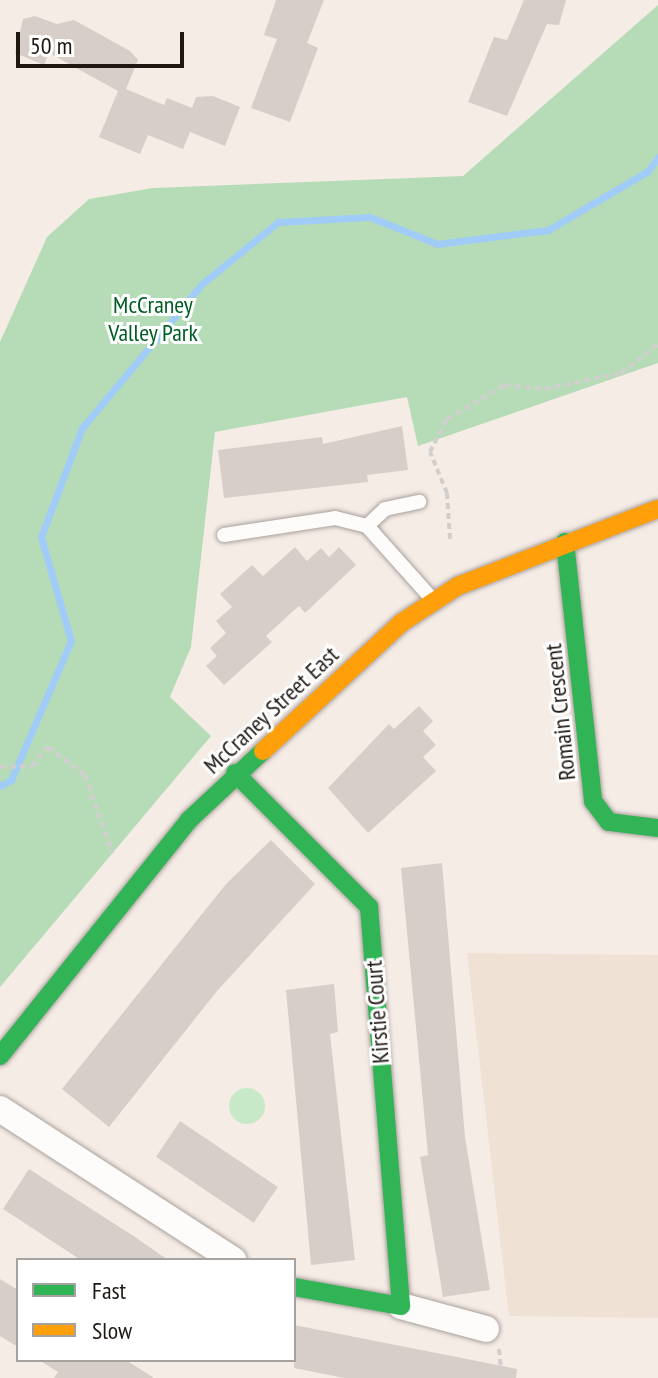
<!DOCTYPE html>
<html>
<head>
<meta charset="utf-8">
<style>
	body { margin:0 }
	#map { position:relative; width:658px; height:1378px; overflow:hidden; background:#f6ece6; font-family:"PT Sans Narrow",sans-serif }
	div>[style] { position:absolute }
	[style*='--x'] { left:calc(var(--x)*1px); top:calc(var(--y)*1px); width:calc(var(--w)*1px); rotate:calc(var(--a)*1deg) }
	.education>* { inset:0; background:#efe2d5 }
	.green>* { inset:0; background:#c7e9c7 }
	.round { border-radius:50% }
	.forest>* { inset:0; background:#b6dcb7 }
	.stream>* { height:7px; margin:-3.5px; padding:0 3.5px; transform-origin:3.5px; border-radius:3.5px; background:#a1ccf8 }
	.building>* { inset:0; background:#d7cec9; transform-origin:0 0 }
	.path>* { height:4px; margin-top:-2px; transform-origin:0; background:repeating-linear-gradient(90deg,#d1cfcd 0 6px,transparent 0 10px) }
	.roads { filter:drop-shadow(0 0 2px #a9a19c) drop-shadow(0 0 2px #a9a19c) }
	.lane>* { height:14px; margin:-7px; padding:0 7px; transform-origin:7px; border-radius:7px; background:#fefcfb }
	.street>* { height:26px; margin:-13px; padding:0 13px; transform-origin:13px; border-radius:13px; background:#fefcfb }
	.fast>* { height:18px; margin:-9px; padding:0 9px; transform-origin:9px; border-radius:9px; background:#30b455 }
	.slow>* { height:18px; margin:-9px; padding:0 9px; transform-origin:9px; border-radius:9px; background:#ff9f0a }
	span { translate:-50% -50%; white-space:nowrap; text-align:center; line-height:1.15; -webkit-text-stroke:6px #fff; paint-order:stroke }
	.park-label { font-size:24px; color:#015c24 }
	.street-label { font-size:24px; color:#1e1712 }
	.legend { position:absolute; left:16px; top:1258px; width:280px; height:104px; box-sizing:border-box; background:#fff; border:2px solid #a5a2a0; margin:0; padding:10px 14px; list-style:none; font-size:24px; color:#1e1712 }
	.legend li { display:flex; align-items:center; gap:16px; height:40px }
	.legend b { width:40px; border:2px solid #a5a2a0 }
	.scale { position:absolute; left:16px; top:32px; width:168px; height:36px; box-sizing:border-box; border:4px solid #1e1712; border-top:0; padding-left:10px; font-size:24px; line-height:28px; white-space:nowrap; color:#1e1712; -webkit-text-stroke:6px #fff; paint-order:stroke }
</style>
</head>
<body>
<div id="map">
	<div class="education">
		<div style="clip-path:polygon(467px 953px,658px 955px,658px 1318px,509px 1316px)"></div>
	</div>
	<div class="green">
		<div class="round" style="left:229px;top:1088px;width:36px;height:36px"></div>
	</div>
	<div class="forest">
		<div style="clip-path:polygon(658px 5px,658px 363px,418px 446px,407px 397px,215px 432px,191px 647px,170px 697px,211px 736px,0 987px,0 342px,47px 237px,89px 199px,153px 188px,463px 176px)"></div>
	</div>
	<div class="stream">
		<div style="--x:0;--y:786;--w:13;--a:-29"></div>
		<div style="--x:11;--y:780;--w:151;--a:-66.7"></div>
		<div style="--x:71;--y:641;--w:108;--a:-106.1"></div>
		<div style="--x:41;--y:537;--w:116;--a:-69.4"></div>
		<div style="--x:82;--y:428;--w:189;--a:-50.2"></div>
		<div style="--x:203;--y:283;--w:97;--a:-39.1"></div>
		<div style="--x:278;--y:222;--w:92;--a:-3.1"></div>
		<div style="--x:370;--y:217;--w:72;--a:21.9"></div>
		<div style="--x:437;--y:244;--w:112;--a:-7.2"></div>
		<div style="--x:548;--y:230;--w:116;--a:-30.5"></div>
		<div style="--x:648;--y:171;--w:17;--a:-54"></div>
	</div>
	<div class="building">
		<div style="clip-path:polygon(276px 0,324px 0,307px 43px,318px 48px,290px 122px,251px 108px,277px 39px,264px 35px)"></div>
		<div style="clip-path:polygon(524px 0,566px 0,559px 25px,547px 24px,507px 116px,468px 102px,494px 37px,507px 40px)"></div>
		<div style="clip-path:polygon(35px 16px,57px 24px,74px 20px,130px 51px,138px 60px,126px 89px,164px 105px,167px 98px,192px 108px,196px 97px,213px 96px,240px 107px,225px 146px,190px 132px,183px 149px,148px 135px,140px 154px,99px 137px,118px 91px,49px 53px,44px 65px,15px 53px,23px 19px)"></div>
		<div style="clip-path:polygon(402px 426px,408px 470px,367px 475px,368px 482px,224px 498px,218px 450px,322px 437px,323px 444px)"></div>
		<div style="clip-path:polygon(295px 547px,307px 561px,321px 548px,329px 557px,339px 547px,356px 565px,305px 613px,299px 606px,291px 613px,266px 636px,272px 642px,224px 685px,206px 666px,217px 656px,210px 648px,226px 633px,216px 621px,232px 607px,220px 594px,252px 565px,263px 576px)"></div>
		<div style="clip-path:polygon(419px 706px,433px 721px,423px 731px,436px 745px,423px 757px,436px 771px,368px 833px,328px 788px,389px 724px,394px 729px)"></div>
		<div style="clip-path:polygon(271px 840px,315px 884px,217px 991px,109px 1127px,62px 1089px,226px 884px)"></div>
		<div style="clip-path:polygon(442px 863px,465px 1137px,490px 1290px,443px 1297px,420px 1157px,428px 1155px,401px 868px)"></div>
		<div style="clip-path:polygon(334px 984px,338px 1032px,330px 1034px,355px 1260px,311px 1265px,286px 990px)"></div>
		<div style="left:180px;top:1121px;width:118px;height:43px;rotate:34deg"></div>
		<div style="clip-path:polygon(29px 1169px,135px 1237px,168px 1260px,81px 1260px,3px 1209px)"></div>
		<div style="clip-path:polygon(0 1279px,18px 1290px,18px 1347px,0 1336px)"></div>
		<div style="clip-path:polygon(294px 1325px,517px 1369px,516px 1378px,344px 1378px,294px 1368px)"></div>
		<div style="clip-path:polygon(39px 1360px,126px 1360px,154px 1378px,54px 1378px,58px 1372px)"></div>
	</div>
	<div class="path">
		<div style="--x:450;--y:539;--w:46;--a:-93.7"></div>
		<div style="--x:447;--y:493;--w:44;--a:-112.5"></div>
		<div style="--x:430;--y:452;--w:37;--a:-63"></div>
		<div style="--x:447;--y:419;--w:67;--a:-30.4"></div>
		<div style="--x:505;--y:385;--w:40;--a:5.7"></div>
		<div style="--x:545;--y:389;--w:78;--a:-11.9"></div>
		<div style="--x:621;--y:373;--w:47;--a:-38.1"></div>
		<div style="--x:0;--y:767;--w:32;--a:-2"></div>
		<div style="--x:32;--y:766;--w:25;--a:-50"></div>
		<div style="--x:48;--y:747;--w:46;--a:37.1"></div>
		<div style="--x:85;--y:775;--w:83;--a:70.9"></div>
		<div style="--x:499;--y:1349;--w:29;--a:84"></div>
	</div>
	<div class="roads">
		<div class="lane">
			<div style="--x:367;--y:526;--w:25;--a:-43"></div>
			<div style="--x:385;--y:509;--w:35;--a:-12"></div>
			<div style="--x:224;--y:535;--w:112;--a:-8.7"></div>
			<div style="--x:335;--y:518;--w:33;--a:14"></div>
			<div style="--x:367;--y:526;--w:98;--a:48.3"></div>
		</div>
		<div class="street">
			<div style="--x:0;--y:1109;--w:278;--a:32.9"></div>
			<div style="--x:401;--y:1306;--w:88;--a:15.1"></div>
		</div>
		<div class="fast">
			<div style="--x:565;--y:542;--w:261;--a:83.8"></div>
			<div style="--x:593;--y:801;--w:26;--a:53"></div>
			<div style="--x:609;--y:822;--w:49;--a:7"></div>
			<div style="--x:235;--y:773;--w:190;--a:45"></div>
			<div style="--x:369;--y:907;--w:400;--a:85.4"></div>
			<div style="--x:401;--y:1306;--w:109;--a:-169.9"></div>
			<div style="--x:0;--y:1056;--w:302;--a:-51.3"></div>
			<div style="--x:189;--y:820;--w:101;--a:-43"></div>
		</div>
		<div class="slow">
			<div style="--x:263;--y:751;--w:188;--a:-42.8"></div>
			<div style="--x:401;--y:623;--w:68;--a:-33"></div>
			<div style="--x:458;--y:586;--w:214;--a:-21.1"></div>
		</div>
	</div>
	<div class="park-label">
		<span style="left:153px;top:319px">McCraney<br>Valley Park</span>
	</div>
	<div class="street-label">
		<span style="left:271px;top:710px;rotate:-43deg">McCraney Street East</span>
		<span style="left:560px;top:712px;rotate:-96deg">Romain Crescent</span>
		<span style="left:377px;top:1012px;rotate:-94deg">Kirstie Court</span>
	</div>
	<ul class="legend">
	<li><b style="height:10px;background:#30b455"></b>Fast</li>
	<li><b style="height:10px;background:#ff9f0a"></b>Slow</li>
	</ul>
	<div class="scale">50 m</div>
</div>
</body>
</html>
